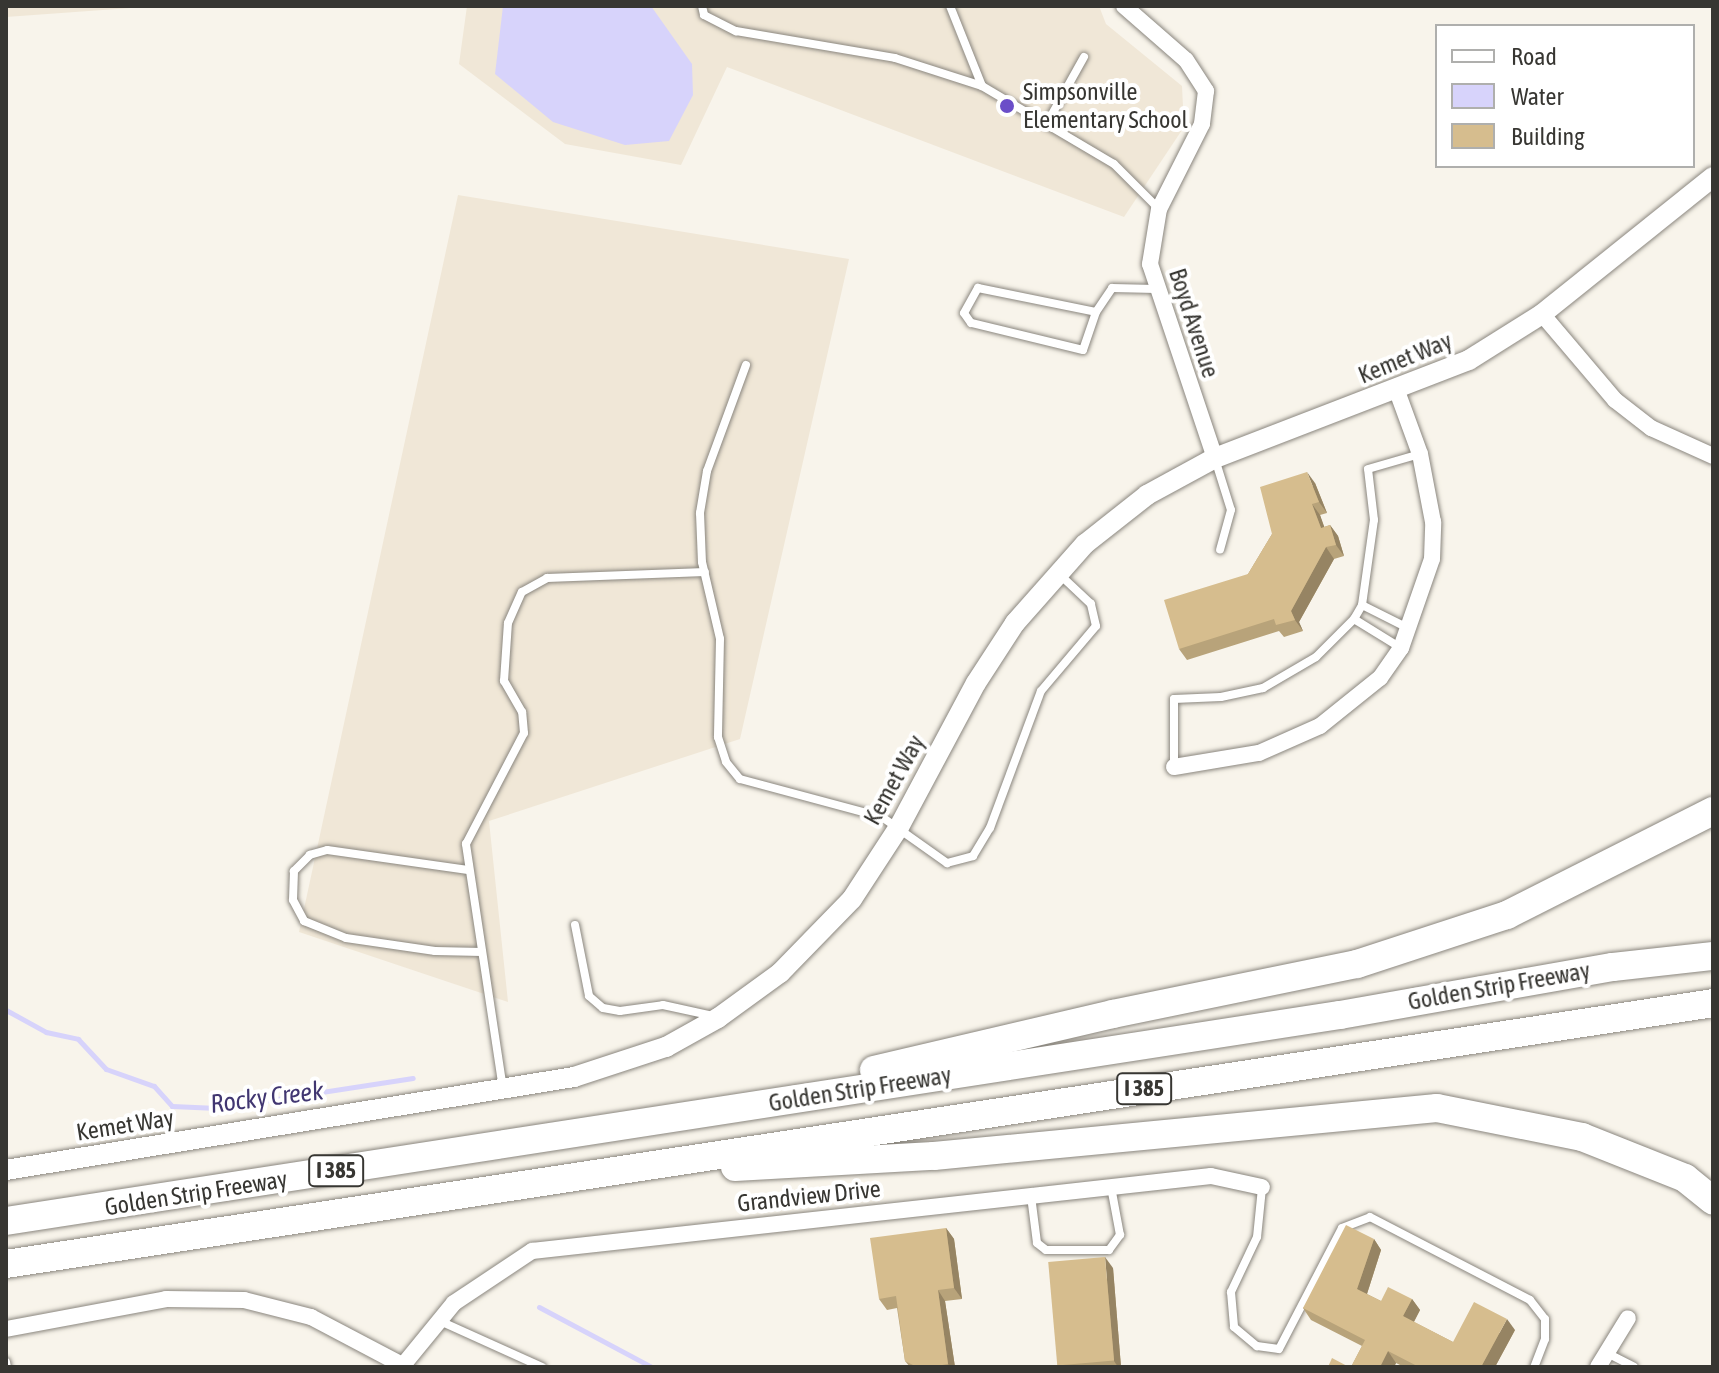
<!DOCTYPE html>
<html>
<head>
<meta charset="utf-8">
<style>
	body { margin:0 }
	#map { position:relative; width:1719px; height:1373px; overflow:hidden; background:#f8f4eb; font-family:"Asap Condensed",sans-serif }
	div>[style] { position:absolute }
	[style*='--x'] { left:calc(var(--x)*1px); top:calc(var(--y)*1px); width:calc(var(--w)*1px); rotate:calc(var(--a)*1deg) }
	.built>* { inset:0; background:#f0e7d7 }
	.water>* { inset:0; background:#d7d3fb }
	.stream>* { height:5px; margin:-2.5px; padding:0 2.5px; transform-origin:2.5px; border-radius:2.5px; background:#d7d3fb }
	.roads { filter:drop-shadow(0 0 2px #8a867e) drop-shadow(0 0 2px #8a867e) }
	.service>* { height:8px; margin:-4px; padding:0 4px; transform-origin:4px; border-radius:4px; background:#fff }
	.minor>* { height:16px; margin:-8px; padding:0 8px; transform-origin:8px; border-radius:8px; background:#fff }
	.tertiary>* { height:20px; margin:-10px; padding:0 10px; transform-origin:10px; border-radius:10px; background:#fff }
	.motorway>* { height:28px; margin:-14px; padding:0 14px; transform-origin:14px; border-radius:14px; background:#fff }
	.wall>* { inset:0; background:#b8a37a }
	.shaded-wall>* { inset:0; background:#968463 }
	.building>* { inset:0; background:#d6bd8e; transform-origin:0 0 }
	.dots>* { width:22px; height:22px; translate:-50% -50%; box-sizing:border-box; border:4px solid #fff; border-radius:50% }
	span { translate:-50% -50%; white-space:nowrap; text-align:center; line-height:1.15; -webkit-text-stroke:8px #fff; paint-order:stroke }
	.shield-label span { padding:2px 6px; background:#fff; border:2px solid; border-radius:6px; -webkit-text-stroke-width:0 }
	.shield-label { font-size:22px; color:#373632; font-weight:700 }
	.poi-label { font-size:24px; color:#373632 }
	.left { translate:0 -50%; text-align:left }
	.street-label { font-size:24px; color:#373632 }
	.water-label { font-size:26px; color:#413671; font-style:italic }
	.frame { position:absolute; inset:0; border:8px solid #373632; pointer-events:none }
	.legend { position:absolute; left:1435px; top:24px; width:260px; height:144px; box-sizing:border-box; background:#fff; border:2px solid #afafad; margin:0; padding:10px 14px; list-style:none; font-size:24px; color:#373632 }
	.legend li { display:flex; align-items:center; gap:16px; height:40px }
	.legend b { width:40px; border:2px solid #afafad }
</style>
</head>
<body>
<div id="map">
	<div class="built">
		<div style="clip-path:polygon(6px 6px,158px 6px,6px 17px)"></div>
		<div style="clip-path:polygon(467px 6px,1099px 6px,1106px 24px,1182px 86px,1184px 127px,1124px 217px,727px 67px,681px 165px,565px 144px,459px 64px)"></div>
		<div style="clip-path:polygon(458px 195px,849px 259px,740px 739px,489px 821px,508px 1002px,299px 932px)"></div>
	</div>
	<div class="water">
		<div style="clip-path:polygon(503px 6px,651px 6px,692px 64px,693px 95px,669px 141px,625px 145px,553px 122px,495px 74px)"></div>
	</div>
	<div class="stream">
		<div style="--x:6;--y:1010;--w:46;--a:28.8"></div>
		<div style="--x:46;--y:1032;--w:33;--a:12"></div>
		<div style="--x:78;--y:1039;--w:41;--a:47"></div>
		<div style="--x:106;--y:1069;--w:51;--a:19.5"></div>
		<div style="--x:154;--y:1086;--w:27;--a:48"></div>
		<div style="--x:172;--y:1106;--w:45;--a:2.5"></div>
		<div style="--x:217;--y:1108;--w:198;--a:-8.7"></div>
		<div style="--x:539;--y:1307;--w:128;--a:28"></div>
	</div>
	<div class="roads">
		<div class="service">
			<div style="--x:702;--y:6;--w:9;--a:77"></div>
			<div style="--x:704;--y:15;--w:36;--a:27"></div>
			<div style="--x:736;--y:31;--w:161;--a:9.6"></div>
			<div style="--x:895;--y:58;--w:91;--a:17.8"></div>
			<div style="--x:982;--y:86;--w:153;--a:30.6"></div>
			<div style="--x:1114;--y:164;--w:64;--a:45"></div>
			<div style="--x:950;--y:6;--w:86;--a:68.2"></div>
			<div style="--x:1046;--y:125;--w:78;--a:-60.8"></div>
			<div style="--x:1096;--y:312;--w:40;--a:108.9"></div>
			<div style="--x:1083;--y:350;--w:115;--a:-166.4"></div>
			<div style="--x:971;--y:323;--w:12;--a:-125"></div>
			<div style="--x:964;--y:313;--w:29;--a:-61"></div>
			<div style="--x:978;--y:288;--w:120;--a:11.5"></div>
			<div style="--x:1096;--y:312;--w:29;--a:-56"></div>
			<div style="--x:1112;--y:288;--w:44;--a:1.3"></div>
			<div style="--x:746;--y:365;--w:113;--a:110.2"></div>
			<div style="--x:707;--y:471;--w:43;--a:99.5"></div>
			<div style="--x:700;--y:513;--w:49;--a:87.7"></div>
			<div style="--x:702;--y:562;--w:79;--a:76.8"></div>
			<div style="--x:720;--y:639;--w:98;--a:91.2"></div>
			<div style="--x:718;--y:737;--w:26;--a:72"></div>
			<div style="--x:726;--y:762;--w:22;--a:51"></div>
			<div style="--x:740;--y:779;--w:147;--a:15"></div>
			<div style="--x:882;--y:817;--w:80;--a:35.3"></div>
			<div style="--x:947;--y:863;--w:27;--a:-15"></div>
			<div style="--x:973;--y:856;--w:33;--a:-59"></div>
			<div style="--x:990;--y:828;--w:146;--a:-69.6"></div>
			<div style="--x:1041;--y:691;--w:85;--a:-49.8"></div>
			<div style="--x:1096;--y:626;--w:23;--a:-103"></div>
			<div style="--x:1091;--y:604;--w:45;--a:-136.8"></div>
			<div style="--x:1215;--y:459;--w:53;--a:72.6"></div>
			<div style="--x:1231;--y:510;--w:41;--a:105.4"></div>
			<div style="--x:1362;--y:605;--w:51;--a:26.6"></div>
			<div style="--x:1354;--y:619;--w:55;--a:31.7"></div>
			<div style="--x:1174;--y:766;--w:67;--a:-90"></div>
			<div style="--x:1174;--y:699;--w:47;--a:-2.4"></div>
			<div style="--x:1221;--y:697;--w:43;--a:-12.1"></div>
			<div style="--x:1263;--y:688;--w:61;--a:-30.3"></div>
			<div style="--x:1316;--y:657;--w:54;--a:-45"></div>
			<div style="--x:1354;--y:619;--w:16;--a:-60"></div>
			<div style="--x:1362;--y:605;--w:86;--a:-82"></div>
			<div style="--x:1374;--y:520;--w:51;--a:-96.7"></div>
			<div style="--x:1368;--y:469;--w:54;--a:-16.1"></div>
			<div style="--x:468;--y:870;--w:142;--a:-171.9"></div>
			<div style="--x:327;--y:850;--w:18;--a:164"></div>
			<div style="--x:310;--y:855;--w:23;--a:135"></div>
			<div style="--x:294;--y:871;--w:29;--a:92"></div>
			<div style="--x:293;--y:900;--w:24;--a:62"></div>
			<div style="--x:304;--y:921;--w:45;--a:22"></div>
			<div style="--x:346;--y:938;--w:90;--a:8.3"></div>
			<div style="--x:435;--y:951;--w:47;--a:1.2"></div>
			<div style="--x:575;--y:925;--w:72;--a:78.8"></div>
			<div style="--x:589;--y:996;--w:18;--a:41"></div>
			<div style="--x:603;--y:1008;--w:17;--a:10"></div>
			<div style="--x:620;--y:1011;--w:43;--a:-7.9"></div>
			<div style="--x:663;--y:1005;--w:51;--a:12.4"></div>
			<div style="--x:503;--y:1089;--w:248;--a:-98.6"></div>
			<div style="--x:466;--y:844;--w:125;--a:-62.4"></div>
			<div style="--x:524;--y:733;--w:21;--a:-95"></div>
			<div style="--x:522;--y:712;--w:36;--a:-120"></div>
			<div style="--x:504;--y:681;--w:58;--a:-86.1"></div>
			<div style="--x:508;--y:623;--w:34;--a:-66"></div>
			<div style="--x:522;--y:592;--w:29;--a:-29"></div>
			<div style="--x:547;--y:578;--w:158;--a:-2.2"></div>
			<div style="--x:1262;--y:1188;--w:49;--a:95.8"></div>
			<div style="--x:1257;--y:1237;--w:61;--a:115.3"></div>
			<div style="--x:1231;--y:1292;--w:35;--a:85"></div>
			<div style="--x:1234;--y:1327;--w:30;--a:40"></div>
			<div style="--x:1257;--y:1346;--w:22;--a:8"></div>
			<div style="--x:1279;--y:1349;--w:136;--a:-62.5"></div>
			<div style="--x:1342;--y:1228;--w:30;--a:-21"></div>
			<div style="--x:1370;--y:1217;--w:180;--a:27.4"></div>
			<div style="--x:1530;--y:1300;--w:24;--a:52"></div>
			<div style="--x:1545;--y:1319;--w:20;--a:90"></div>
			<div style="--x:1545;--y:1339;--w:30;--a:111"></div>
			<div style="--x:1031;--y:1196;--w:47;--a:82.7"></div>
			<div style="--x:1037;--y:1243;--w:11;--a:38"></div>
			<div style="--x:1046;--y:1250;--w:63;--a:0"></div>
			<div style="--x:1109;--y:1250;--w:19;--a:-54"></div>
			<div style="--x:1120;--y:1235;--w:49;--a:-100.6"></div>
			<div style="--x:440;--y:1321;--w:112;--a:24.3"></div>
			<div style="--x:1607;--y:1353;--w:30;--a:27"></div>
			<div style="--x:6;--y:1362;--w:5;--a:79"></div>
		</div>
		<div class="minor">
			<div style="--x:1124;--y:6;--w:82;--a:41.1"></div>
			<div style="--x:1186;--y:60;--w:37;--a:57"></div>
			<div style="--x:1206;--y:91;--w:33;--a:97"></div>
			<div style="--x:1202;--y:124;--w:95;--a:116.8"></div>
			<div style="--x:1159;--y:209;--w:56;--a:99.3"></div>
			<div style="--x:1150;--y:264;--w:205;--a:71.5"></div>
			<div style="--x:1542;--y:314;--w:113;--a:49.7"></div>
			<div style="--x:1615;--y:400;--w:46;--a:37.9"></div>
			<div style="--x:1651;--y:428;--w:68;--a:24.3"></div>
			<div style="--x:1174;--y:767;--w:86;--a:-9.4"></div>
			<div style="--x:1259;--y:753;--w:67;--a:-23.9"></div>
			<div style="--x:1320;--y:726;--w:77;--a:-38.7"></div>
			<div style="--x:1380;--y:678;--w:37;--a:-55"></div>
			<div style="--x:1401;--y:648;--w:94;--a:-70.8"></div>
			<div style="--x:1432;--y:559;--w:37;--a:-88"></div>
			<div style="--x:1433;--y:522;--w:69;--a:-100.8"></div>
			<div style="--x:1420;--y:454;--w:67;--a:-110.1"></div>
			<div style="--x:6;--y:1329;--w:163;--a:-10.6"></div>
			<div style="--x:166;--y:1299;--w:78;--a:0.7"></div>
			<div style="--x:244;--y:1300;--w:69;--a:14.2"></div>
			<div style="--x:311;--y:1317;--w:107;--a:27.8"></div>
			<div style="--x:404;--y:1364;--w:79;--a:-50.7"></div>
			<div style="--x:454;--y:1303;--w:94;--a:-33.7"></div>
			<div style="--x:532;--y:1251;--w:683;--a:-6.3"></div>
			<div style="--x:1211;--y:1176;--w:52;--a:12.2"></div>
			<div style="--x:1598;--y:1367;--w:57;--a:-58.5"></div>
		</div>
		<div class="tertiary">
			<div style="--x:6;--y:1170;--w:576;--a:-9.3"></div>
			<div style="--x:574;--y:1077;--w:97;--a:-18.1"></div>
			<div style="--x:666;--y:1047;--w:60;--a:-29.1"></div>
			<div style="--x:718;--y:1018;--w:77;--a:-36"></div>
			<div style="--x:780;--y:973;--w:103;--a:-45.8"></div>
			<div style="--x:852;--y:899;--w:86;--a:-56.9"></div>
			<div style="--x:899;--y:827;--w:163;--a:-61.9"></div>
			<div style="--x:976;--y:683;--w:72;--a:-57"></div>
			<div style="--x:1015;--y:623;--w:106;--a:-48.5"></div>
			<div style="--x:1085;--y:544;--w:79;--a:-38.3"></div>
			<div style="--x:1147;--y:495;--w:77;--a:-28.6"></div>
			<div style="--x:1215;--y:458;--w:272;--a:-21.1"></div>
			<div style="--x:1469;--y:360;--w:86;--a:-32.2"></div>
			<div style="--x:1542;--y:314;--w:219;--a:-38.7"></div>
		</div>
		<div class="motorway">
			<div style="--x:874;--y:1070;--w:245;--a:-13.2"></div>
			<div style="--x:1113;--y:1014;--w:249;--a:-11.6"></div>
			<div style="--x:1357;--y:964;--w:158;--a:-18.1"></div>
			<div style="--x:1507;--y:915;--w:231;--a:-26.8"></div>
			<div style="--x:735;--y:1167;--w:199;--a:-3.2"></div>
			<div style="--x:934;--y:1156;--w:505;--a:-5.45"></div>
			<div style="--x:1437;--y:1108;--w:148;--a:11.3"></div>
			<div style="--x:1582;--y:1137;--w:111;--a:21.7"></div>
			<div style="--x:1685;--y:1178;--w:36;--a:39"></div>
			<div style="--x:6;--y:1221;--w:1350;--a:-8.78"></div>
			<div style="--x:1340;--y:1015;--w:277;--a:-10"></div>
			<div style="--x:1613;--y:967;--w:101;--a:-6.3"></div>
			<div style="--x:6;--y:1264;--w:1727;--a:-8.69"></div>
		</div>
	</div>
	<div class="wall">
		<div style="clip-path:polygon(1315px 483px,1327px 513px,1320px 515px,1324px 527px,1330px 525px,1338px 536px,1344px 556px,1334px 559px,1299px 622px,1303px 631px,1284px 637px,1279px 631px,1187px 660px,1179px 649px,1248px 574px,1272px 534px)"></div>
		<div style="clip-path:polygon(946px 1228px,954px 1239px,962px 1299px,945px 1301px,955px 1367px,910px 1367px,905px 1361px,897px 1308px,887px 1310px,879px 1299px)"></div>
		<div style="clip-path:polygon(1374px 1239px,1381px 1250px,1367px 1294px,1381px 1301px,1412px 1299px,1420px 1310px,1414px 1322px,1453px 1342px,1515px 1330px,1495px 1367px,1404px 1367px,1396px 1363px,1394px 1367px,1351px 1367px,1362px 1346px,1311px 1320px,1303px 1308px)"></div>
		<div style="clip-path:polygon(1113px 1268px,1121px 1367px,1057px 1367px,1057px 1366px)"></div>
	</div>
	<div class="shaded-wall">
		<div style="clip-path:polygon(1307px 472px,1315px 483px,1327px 513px,1319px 502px)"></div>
		<div style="clip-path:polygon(1312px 504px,1320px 515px,1329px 540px,1321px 528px)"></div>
		<div style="clip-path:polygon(1330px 525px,1338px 536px,1344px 556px,1336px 545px)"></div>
		<div style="clip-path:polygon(1326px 547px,1334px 559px,1299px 622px,1303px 631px,1295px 620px,1291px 611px)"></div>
		<div style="clip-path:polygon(946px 1228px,954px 1239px,962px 1299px,954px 1288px)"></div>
		<div style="clip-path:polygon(1374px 1239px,1381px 1250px,1365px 1300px,1357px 1289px)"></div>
		<div style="clip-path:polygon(1105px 1257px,1113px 1268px,1121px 1367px,1118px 1367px,1114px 1361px)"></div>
		<div style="clip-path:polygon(938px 1290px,945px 1301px,955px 1367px,950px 1367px,948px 1364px)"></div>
		<div style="clip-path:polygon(1412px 1299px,1420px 1310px,1411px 1327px,1403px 1316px)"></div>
		<div style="clip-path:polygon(1507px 1319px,1515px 1330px,1495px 1367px,1481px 1367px)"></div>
		<div style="clip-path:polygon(1388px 1351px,1396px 1363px,1394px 1367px,1380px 1367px)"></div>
	</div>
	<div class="building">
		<div style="clip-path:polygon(1307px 472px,1319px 502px,1312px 504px,1321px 528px,1330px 525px,1336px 545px,1326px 547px,1291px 611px,1295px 620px,1276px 625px,1274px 619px,1179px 649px,1164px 600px,1248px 574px,1272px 534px,1260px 487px)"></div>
		<div style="clip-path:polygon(1346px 1225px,1374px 1239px,1357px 1289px,1381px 1301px,1388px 1287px,1412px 1299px,1403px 1316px,1453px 1342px,1474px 1302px,1507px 1319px,1481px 1367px,1419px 1367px,1388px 1351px,1380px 1367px,1351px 1367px,1365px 1340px,1303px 1308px)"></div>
		<div style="clip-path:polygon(946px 1228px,954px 1288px,938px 1290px,948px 1364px,931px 1367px,917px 1367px,905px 1361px,896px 1296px,879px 1299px,870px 1238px)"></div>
		<div style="left:1105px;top:1257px;width:104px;height:57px;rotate:85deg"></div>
		<div style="clip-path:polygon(1332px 1358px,1349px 1367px,1328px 1367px)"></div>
	</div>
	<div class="dots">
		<div style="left:1007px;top:106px;background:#6b4ec8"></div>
	</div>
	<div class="shield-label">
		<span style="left:1144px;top:1089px">I 385</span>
		<span style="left:336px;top:1171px">I 385</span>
	</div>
	<div class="poi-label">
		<span class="left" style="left:1023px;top:106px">Simpsonville<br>Elementary School</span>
	</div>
	<div class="street-label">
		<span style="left:1194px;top:323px;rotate:72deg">Boyd Avenue</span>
		<span style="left:1405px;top:358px;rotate:-22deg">Kemet Way</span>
		<span style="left:894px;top:780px;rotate:-61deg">Kemet Way</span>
		<span style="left:1499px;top:986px;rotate:-10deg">Golden Strip Freeway</span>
		<span style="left:860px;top:1089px;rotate:-9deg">Golden Strip Freeway</span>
		<span style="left:125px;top:1125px;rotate:-9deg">Kemet Way</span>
		<span style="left:196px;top:1193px;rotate:-9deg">Golden Strip Freeway</span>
		<span style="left:809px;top:1196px;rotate:-6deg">Grandview Drive</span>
	</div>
	<div class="water-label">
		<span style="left:267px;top:1098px;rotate:-7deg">Rocky Creek</span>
	</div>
	<div class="frame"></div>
	<ul class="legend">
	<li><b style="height:10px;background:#fff"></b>Road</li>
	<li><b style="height:22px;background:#d7d3fb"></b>Water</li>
	<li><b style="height:22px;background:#d6bd8e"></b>Building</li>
	</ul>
</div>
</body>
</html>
